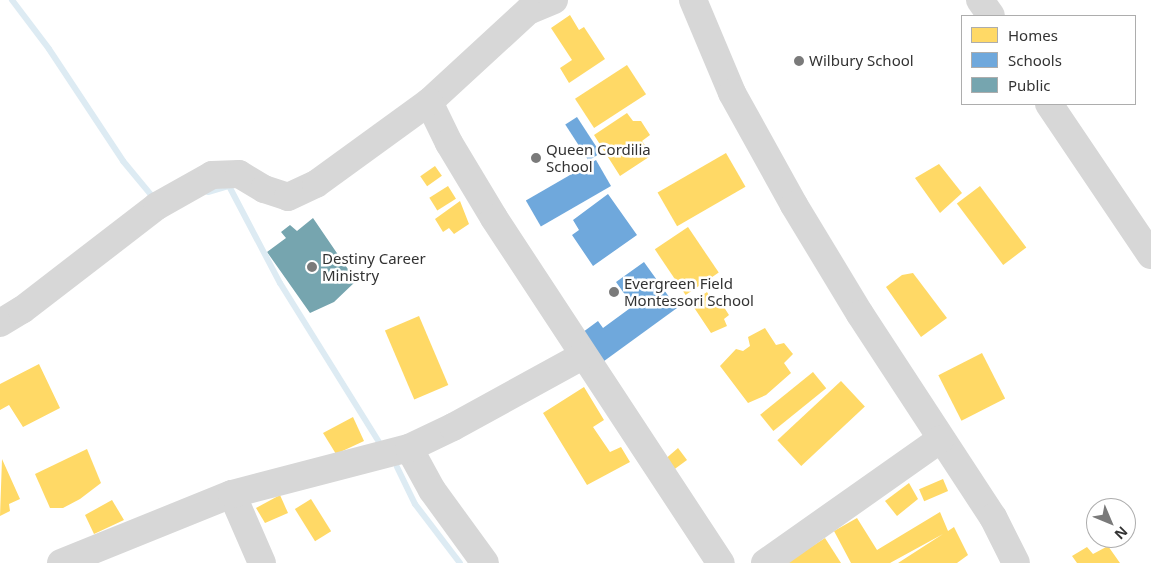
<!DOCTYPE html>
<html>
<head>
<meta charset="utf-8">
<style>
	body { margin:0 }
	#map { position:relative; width:1151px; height:563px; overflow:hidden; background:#fff; font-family:"Noto Sans",sans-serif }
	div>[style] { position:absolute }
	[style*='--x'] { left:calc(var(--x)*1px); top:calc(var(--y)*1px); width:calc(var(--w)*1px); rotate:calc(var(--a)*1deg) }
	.homes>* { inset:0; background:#ffd966; transform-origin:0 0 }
	.schools>* { inset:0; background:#6fa8dc; transform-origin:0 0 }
	.public>* { inset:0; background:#76a5af }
	.stream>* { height:6px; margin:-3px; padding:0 3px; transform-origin:3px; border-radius:3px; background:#ddebf3 }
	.minor>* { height:28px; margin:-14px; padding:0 14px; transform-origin:14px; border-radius:14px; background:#d7d7d7 }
	.dots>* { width:14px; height:14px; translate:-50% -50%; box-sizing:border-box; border:2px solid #fff; border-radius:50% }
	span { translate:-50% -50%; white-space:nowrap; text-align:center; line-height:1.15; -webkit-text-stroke:5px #fff; paint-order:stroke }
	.poi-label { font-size:15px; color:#333 }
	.left { translate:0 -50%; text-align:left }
	.legend { position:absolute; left:961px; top:15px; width:175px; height:90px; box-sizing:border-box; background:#fff; border:1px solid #adadad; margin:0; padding:6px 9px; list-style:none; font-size:15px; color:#333 }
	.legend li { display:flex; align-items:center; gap:10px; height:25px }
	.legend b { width:25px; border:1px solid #adadad }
	.north { position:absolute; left:1086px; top:498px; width:50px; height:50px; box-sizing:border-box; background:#fff; border:1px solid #adadad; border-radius:50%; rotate:135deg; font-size:14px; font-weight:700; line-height:20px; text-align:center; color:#333 }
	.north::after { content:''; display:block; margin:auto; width:18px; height:22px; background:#7a7a7a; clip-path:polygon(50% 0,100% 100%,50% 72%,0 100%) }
</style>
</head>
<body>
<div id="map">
	<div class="homes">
		<div style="clip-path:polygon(570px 15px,579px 30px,584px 27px,605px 59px,569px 83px,560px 68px,572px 60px,551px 28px)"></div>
		<div style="left:627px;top:65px;width:35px;height:62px;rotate:57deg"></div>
		<div style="clip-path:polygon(627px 113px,633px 121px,641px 121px,650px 135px,642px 141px,652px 155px,620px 176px,594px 135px)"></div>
		<div style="left:726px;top:153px;width:39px;height:79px;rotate:60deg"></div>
		<div style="clip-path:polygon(939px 164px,962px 193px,940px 213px,915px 178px)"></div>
		<div style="left:435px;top:166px;width:12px;height:18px;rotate:55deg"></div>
		<div style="left:448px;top:186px;width:15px;height:22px;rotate:58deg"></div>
		<div style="left:980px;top:186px;width:77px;height:29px;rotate:53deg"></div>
		<div style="clip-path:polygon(460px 201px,469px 224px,454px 234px,449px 228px,443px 232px,435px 219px)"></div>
		<div style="left:688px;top:227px;width:55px;height:40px;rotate:56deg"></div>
		<div style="clip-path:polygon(913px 273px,947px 318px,921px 337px,886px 287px,902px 275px)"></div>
		<div style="clip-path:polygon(707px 292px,714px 304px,720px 301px,729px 315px,724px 319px,727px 326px,711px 333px,691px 303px)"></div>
		<div style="left:419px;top:316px;width:75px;height:37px;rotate:67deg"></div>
		<div style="clip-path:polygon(765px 328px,776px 345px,784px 343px,793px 354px,784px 363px,791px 373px,766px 395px,748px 403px,720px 366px,736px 349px,743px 351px,750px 346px,748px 337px)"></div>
		<div style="left:982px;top:353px;width:51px;height:49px;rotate:63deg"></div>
		<div style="clip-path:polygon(39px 364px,60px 408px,23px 427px,9px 405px,0 410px,0 384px)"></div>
		<div style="left:813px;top:372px;width:21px;height:68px;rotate:51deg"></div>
		<div style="left:841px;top:381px;width:35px;height:87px;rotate:47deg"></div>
		<div style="clip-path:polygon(584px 387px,604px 420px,593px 427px,610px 452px,621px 447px,630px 462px,587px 485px,543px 413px)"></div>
		<div style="clip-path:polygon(353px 417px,364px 441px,336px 454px,323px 433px)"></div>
		<div style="clip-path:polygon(678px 448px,687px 460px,672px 471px,663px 461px)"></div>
		<div style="clip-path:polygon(87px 449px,101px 483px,80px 499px,63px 508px,50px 508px,35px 474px)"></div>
		<div style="clip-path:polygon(2px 459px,20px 499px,9px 504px,10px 511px,0 516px)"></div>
		<div style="left:943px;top:479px;width:13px;height:26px;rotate:67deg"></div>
		<div style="clip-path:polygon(909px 483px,918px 499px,897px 516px,885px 501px)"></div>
		<div style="clip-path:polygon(280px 495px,288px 513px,265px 523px,256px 508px)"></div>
		<div style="left:311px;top:499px;width:38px;height:19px;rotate:58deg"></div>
		<div style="clip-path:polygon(112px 500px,124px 520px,94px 534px,85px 515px)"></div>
		<div style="clip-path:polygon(940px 512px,948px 531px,954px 527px,968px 555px,957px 563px,898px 563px,943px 534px,890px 563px,851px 563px,834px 531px,857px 518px,877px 550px)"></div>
		<div style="clip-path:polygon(825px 538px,841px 563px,786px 563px)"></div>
		<div style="clip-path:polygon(1108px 546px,1120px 563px,1077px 563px,1072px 556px,1087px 547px,1093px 554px)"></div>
	</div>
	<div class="schools">
		<div style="left:577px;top:117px;width:43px;height:14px;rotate:57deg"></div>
		<div style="left:596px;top:160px;width:30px;height:81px;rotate:60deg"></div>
		<div style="clip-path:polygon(608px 194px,637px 235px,593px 266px,572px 235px,579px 230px,573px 220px)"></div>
		<div style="clip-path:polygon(644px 262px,677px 308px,600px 364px,579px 335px,598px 321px,603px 328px,633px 306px,616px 282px)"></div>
	</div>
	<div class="public">
		<div style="clip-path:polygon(313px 218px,356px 281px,334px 302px,310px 313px,267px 252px,286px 238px,281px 232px,290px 225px,297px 231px)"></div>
	</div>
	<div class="stream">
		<div style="--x:12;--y:0;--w:61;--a:52.9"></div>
		<div style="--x:49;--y:49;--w:134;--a:56.5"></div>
		<div style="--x:123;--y:161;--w:45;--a:50.4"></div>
		<div style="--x:152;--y:196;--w:5;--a:11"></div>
		<div style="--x:208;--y:192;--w:22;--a:-16"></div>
		<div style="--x:229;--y:186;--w:110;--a:62.3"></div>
		<div style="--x:280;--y:283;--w:187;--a:58.1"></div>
		<div style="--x:397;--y:467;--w:41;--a:64.1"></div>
		<div style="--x:415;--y:504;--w:74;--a:52.7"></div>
	</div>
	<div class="minor">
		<div style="--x:554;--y:0;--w:28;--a:157"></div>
		<div style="--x:528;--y:11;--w:134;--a:137.4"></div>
		<div style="--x:429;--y:102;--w:46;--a:64"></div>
		<div style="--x:449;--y:143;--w:87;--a:59"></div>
		<div style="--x:494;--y:218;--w:413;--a:56.7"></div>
		<div style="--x:693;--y:0;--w:101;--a:67.2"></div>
		<div style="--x:732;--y:93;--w:128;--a:61"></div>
		<div style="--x:794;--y:205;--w:127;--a:58.8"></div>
		<div style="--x:860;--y:314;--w:243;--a:56.8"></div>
		<div style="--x:993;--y:517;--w:51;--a:63.4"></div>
		<div style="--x:980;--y:0;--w:19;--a:55"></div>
		<div style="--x:1049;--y:104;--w:182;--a:56"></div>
		<div style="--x:0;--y:323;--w:26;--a:-31"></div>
		<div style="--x:22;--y:310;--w:170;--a:-37.6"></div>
		<div style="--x:157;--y:206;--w:63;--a:-29.4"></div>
		<div style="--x:212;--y:175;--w:27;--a:-2"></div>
		<div style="--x:239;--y:174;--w:29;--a:31"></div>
		<div style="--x:264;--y:189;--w:25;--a:18"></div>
		<div style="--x:288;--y:197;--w:31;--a:-25"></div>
		<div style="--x:316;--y:184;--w:140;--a:-36"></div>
		<div style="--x:409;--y:448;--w:48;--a:61.3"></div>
		<div style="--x:432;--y:490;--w:90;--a:54"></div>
		<div style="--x:232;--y:494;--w:75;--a:66.5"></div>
		<div style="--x:61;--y:563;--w:184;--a:-22"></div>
		<div style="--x:232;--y:494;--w:183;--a:-14.6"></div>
		<div style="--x:409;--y:448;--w:49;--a:-25.5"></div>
		<div style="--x:453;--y:427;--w:147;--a:-28.8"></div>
		<div style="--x:765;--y:563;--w:215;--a:-35.2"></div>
	</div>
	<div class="dots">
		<div style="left:799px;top:61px;background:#7a7a7a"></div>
		<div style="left:536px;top:158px;background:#7a7a7a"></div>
		<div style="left:312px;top:267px;background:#7a7a7a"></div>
		<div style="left:614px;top:292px;background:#7a7a7a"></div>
	</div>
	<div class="poi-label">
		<span class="left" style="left:809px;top:61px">Wilbury School</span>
		<span class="left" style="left:546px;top:158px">Queen Cordilia<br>School</span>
		<span class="left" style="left:322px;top:267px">Destiny Career<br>Ministry</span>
		<span class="left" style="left:624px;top:292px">Evergreen Field<br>Montessori School</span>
	</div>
	<ul class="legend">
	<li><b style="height:14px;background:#ffd966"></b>Homes</li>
	<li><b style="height:14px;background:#6fa8dc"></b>Schools</li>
	<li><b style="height:14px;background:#76a5af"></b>Public</li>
	</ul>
	<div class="north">N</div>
</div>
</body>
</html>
